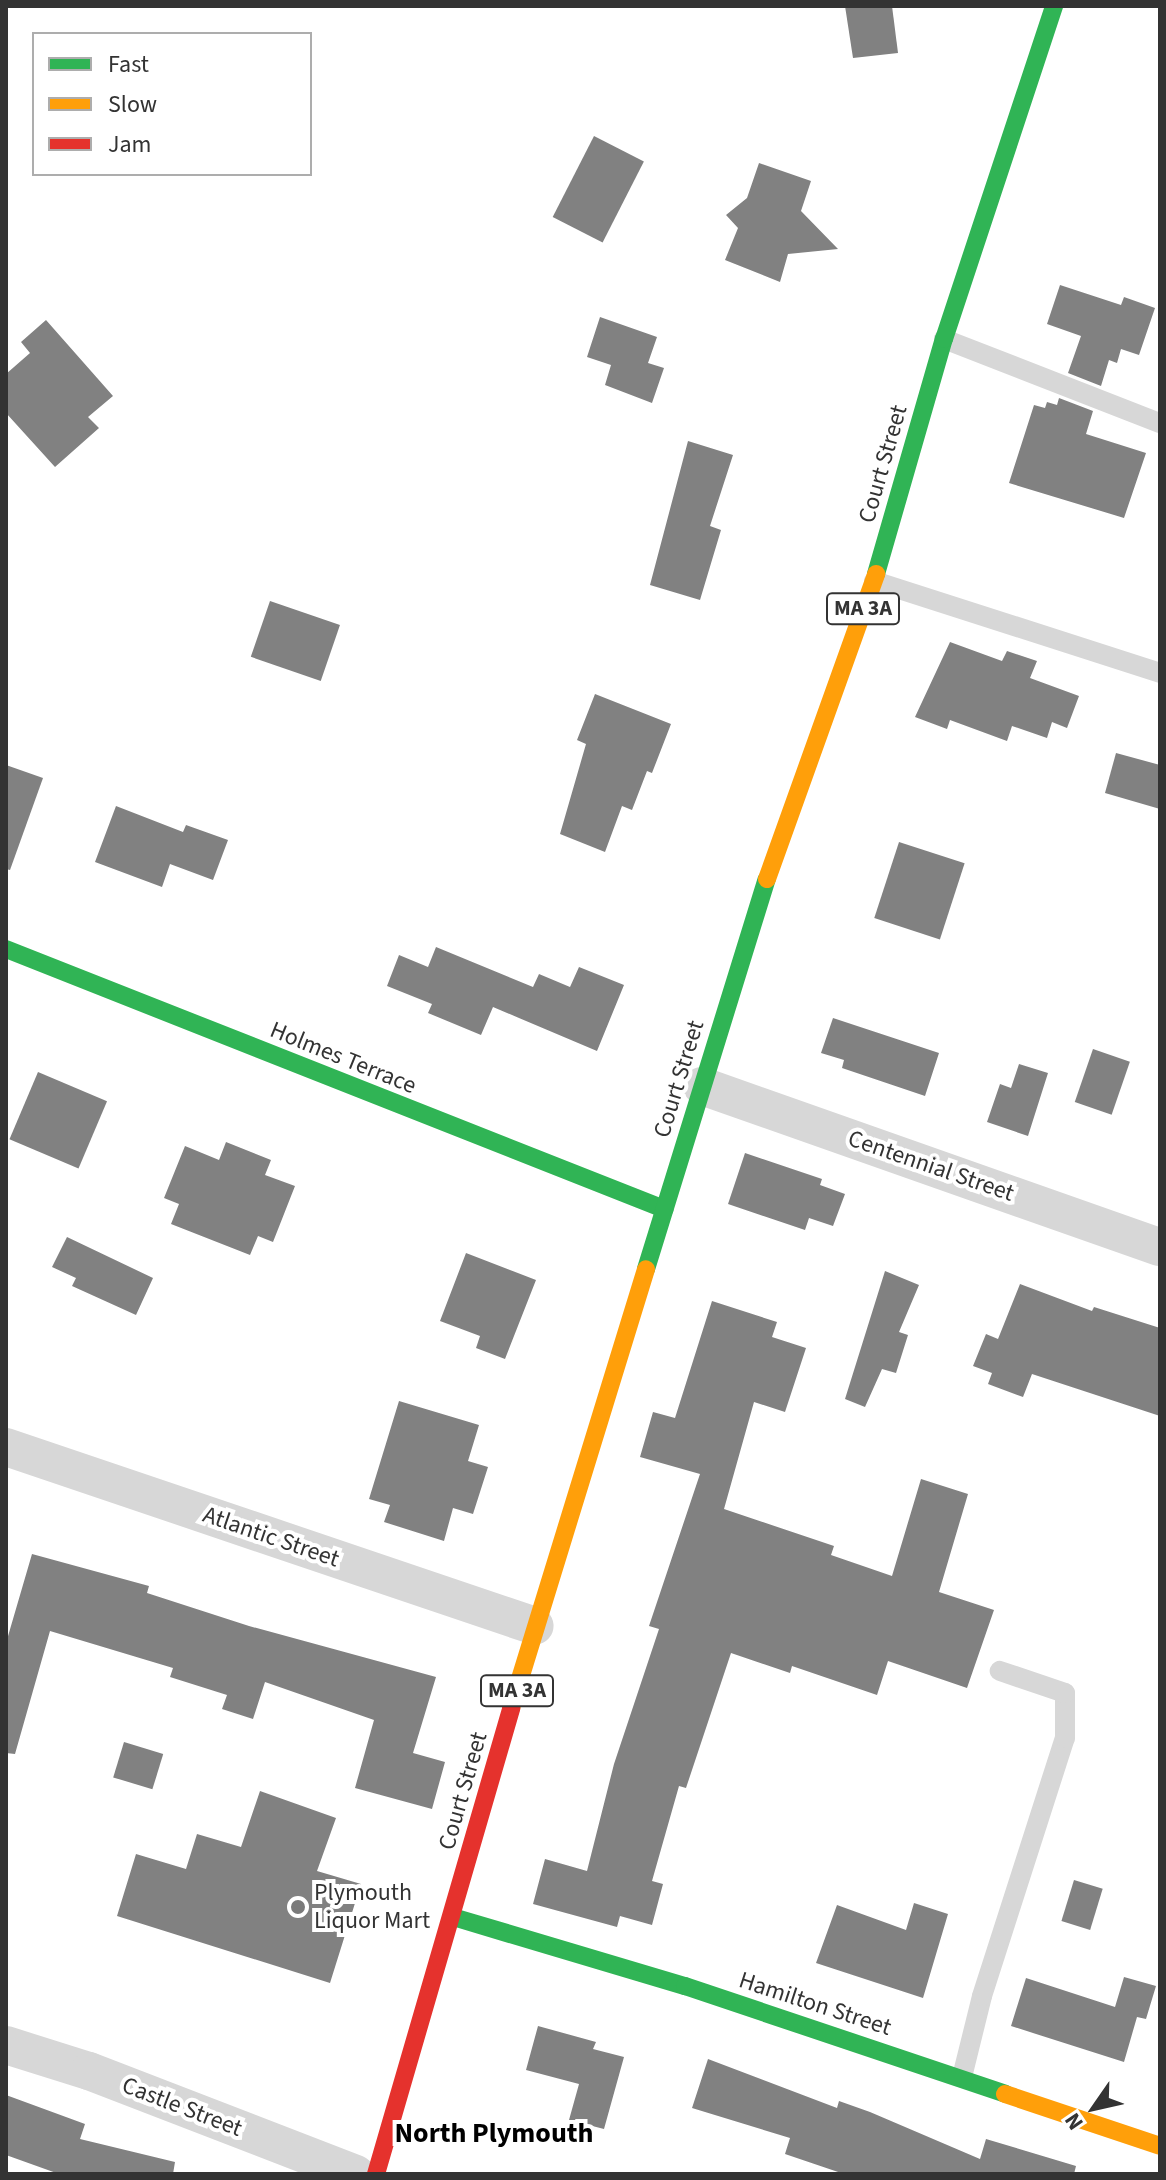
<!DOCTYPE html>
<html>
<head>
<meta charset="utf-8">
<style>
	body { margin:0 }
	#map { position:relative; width:1166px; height:2180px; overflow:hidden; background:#fff; font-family:"Source Sans 3",sans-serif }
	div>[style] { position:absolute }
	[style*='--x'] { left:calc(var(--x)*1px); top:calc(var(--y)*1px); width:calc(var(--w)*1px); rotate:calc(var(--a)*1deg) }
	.building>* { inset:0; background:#818181; transform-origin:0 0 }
	.lane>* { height:20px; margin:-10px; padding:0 10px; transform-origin:10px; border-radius:10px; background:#d7d7d7 }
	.street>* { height:38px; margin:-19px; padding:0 19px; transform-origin:19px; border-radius:19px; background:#d7d7d7 }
	.fast>* { height:18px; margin:-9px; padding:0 9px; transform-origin:9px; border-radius:9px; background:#30b455 }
	.slow>* { height:18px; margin:-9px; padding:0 9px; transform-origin:9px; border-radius:9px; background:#ff9f0a }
	.jam>* { height:18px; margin:-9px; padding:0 9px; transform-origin:9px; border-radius:9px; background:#e5322d }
	.dots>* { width:22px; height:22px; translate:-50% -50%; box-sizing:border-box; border:4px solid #fff; border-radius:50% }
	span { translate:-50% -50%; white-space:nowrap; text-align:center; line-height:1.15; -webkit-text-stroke:8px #fff; paint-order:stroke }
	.shield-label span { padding:2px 6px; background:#fff; border:2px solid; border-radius:6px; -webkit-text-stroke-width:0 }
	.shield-label { font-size:22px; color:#333; font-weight:700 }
	.street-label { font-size:24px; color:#333 }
	.poi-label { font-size:24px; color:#333 }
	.left { translate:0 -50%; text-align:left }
	.quarter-label { font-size:28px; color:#000; font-weight:700 }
	.frame { position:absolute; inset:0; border:8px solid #333; pointer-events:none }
	.legend { position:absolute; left:32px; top:32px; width:280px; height:144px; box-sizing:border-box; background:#fff; border:2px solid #adadad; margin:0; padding:10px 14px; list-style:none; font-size:24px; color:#333 }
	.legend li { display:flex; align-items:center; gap:16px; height:40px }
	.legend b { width:40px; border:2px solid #adadad }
	.north { position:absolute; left:1054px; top:2068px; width:80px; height:80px; -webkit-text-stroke:6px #fff; paint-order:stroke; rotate:236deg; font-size:22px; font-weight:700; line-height:32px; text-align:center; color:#333 }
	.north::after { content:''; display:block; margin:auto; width:28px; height:36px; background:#333; clip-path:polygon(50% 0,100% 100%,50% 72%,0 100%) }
</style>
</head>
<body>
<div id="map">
	<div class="building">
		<div style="clip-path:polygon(845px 6px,892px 6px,898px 53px,853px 58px)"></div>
		<div style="left:594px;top:136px;width:56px;height:91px;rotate:27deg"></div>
		<div style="clip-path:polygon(759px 163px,811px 181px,801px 211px,838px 249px,788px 254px,780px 282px,725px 260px,738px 228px,726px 215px,747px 198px)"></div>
		<div style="clip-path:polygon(1060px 285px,1121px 305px,1124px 297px,1155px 308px,1139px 355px,1121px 349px,1117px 363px,1109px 360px,1101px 386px,1068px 373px,1081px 336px,1047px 324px)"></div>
		<div style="clip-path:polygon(600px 317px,657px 337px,648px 363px,664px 368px,652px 403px,605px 385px,611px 365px,587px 357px)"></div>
		<div style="clip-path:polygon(46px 320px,113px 396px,88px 417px,99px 428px,55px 467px,6px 413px,6px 374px,30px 353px,21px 342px)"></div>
		<div style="clip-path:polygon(1059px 398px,1093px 411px,1086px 434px,1146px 453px,1124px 518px,1009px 483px,1034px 405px,1045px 408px,1047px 402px,1057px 405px)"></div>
		<div style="clip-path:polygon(688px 441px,733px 455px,710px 526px,721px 530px,700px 600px,650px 585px)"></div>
		<div style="left:270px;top:601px;width:74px;height:59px;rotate:19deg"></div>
		<div style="clip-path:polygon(950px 642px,1002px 661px,1007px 651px,1037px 661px,1030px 678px,1079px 696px,1067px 728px,1052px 722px,1047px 738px,1012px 726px,1007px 741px,950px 720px,947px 729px,915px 717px)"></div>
		<div style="clip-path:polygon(595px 694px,671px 724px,652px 773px,647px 771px,632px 810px,622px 806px,605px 852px,560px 834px,586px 744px,577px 740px)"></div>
		<div style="clip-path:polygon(1116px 753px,1160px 765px,1160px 809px,1105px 793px)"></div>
		<div style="clip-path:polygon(6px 765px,43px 778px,10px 870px,6px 869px)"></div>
		<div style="clip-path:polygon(116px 806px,183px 832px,186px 825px,228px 840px,213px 880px,170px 864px,162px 887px,95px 862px)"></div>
		<div style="left:899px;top:842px;width:69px;height:80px;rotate:18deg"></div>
		<div style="clip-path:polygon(436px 947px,533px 987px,539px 974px,570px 987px,579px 967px,624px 985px,597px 1051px,493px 1007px,481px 1035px,428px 1013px,432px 1004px,387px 986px,399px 955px,428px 967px)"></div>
		<div style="clip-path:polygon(833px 1018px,939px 1053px,925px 1096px,842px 1068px,844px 1060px,821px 1053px)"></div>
		<div style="left:1093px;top:1049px;width:39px;height:56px;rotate:19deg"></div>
		<div style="clip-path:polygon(1019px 1064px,1048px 1073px,1028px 1136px,987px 1122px,1000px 1084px,1011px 1088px)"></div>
		<div style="left:38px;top:1072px;width:75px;height:73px;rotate:23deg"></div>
		<div style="clip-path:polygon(226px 1142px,271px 1160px,265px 1175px,295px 1186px,273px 1242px,258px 1236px,250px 1255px,171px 1224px,179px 1204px,164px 1198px,185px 1146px,219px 1160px)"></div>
		<div style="clip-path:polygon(745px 1153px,822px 1179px,820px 1185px,845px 1194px,833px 1226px,809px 1218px,805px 1230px,728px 1204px)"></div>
		<div style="clip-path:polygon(67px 1237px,153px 1278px,136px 1315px,72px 1286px,76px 1278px,52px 1267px)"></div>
		<div style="clip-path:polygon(466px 1253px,536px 1280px,505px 1359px,476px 1348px,480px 1336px,440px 1321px)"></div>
		<div style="clip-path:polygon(885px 1271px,919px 1285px,899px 1332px,908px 1335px,896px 1373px,882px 1369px,865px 1407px,845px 1399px)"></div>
		<div style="clip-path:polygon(1020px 1284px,1092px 1311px,1094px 1307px,1160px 1328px,1160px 1416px,1032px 1374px,1023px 1397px,988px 1384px,992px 1373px,973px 1366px,986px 1334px,998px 1339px)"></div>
		<div style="clip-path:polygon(712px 1301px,777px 1322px,772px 1337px,806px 1348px,785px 1412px,754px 1402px,724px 1509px,834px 1546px,831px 1555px,892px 1576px,921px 1479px,968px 1494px,939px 1592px,994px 1610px,967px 1688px,888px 1661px,877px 1695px,792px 1666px,790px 1673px,731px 1653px,686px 1788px,679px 1786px,652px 1881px,663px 1884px,652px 1925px,620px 1916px,617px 1927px,533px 1904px,545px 1859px,587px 1871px,614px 1764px,659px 1629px,649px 1626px,700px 1474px,640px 1457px,653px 1412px,675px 1418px)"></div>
		<div style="clip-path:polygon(399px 1401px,479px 1425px,468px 1461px,488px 1467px,473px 1514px,453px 1508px,444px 1541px,384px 1522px,390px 1505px,369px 1499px)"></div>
		<div style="clip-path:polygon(32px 1554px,149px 1586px,147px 1593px,249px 1626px,436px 1677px,413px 1753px,445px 1762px,432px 1809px,355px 1788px,374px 1720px,265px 1682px,253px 1719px,222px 1709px,227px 1695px,170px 1677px,173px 1668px,50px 1631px,15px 1754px,6px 1753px,6px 1643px)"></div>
		<div style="left:124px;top:1742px;width:41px;height:37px;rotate:17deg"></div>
		<div style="clip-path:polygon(260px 1791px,336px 1818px,317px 1871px,361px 1884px,330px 1983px,117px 1916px,136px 1854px,186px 1869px,197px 1834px,241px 1847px)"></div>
		<div style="left:1074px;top:1880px;width:30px;height:43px;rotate:17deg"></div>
		<div style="clip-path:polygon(914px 1903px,948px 1914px,923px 1998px,816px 1963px,837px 1905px,906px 1930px)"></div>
		<div style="clip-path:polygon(1124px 1977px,1156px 1986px,1146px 2019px,1137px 2017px,1124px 2062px,1011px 2026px,1026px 1978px,1115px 2007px)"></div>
		<div style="clip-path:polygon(538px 2026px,596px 2042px,593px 2049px,624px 2057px,604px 2129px,569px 2120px,579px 2084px,526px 2070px)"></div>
		<div style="clip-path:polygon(708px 2059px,837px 2108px,839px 2101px,870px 2112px,980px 2159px,986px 2139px,1076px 2166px,1074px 2174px,844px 2174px,785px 2154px,790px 2138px,692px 2108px)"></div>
		<div style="clip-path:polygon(6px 2095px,85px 2124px,80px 2139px,175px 2162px,173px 2174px,59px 2174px,6px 2155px)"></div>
	</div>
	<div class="lane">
		<div style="--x:944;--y:339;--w:232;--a:21.3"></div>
		<div style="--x:874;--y:581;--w:300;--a:17.8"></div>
		<div style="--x:962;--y:2077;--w:83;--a:-76.1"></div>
		<div style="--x:982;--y:1996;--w:271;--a:-72.2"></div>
		<div style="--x:1065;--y:1738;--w:45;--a:-90"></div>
		<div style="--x:1065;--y:1693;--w:69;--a:-161.3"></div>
	</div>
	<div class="street">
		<div style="--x:702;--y:1086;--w:485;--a:19.4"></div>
		<div style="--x:6;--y:1447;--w:558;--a:18.69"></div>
		<div style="--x:6;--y:2045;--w:87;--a:17.4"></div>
		<div style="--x:89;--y:2071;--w:286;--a:21.1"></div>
	</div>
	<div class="fast">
		<div style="--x:876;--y:574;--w:245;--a:-73.9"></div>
		<div style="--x:944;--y:339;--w:351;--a:-71.7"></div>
		<div style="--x:6;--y:949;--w:708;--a:21.56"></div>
		<div style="--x:646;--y:1269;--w:408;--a:-72.8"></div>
		<div style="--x:453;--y:1917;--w:242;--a:16.6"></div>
		<div style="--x:685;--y:1986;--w:338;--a:18.6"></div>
	</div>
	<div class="slow">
		<div style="--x:767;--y:879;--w:324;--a:-70.3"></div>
		<div style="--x:511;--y:1708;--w:459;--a:-72.9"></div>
		<div style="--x:1005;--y:2094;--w:163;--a:18.5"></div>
	</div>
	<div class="jam">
		<div style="--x:376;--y:2174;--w:485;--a:-73.8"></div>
	</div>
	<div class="dots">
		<div style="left:298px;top:1907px;background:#7a7a7a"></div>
	</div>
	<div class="shield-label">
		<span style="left:863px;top:609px">MA 3A</span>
		<span style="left:517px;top:1691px">MA 3A</span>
	</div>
	<div class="street-label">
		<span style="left:883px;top:464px;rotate:-74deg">Court Street</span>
		<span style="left:343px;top:1058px;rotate:22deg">Holmes Terrace</span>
		<span style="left:679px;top:1079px;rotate:-73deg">Court Street</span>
		<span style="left:931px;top:1166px;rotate:19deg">Centennial Street</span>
		<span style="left:271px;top:1537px;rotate:19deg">Atlantic Street</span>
		<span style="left:463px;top:1791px;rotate:-74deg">Court Street</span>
		<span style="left:815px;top:2004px;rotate:18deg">Hamilton Street</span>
		<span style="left:182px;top:2107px;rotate:21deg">Castle Street</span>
	</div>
	<div class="poi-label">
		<span class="left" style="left:314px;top:1907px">Plymouth<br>Liquor Mart</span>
	</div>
	<div class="quarter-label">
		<span style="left:494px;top:2133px">North Plymouth</span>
	</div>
	<div class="frame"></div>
	<ul class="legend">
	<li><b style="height:10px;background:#30b455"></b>Fast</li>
	<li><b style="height:10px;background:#ff9f0a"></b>Slow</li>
	<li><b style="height:10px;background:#e5322d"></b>Jam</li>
	</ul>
	<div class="north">N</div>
</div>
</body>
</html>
